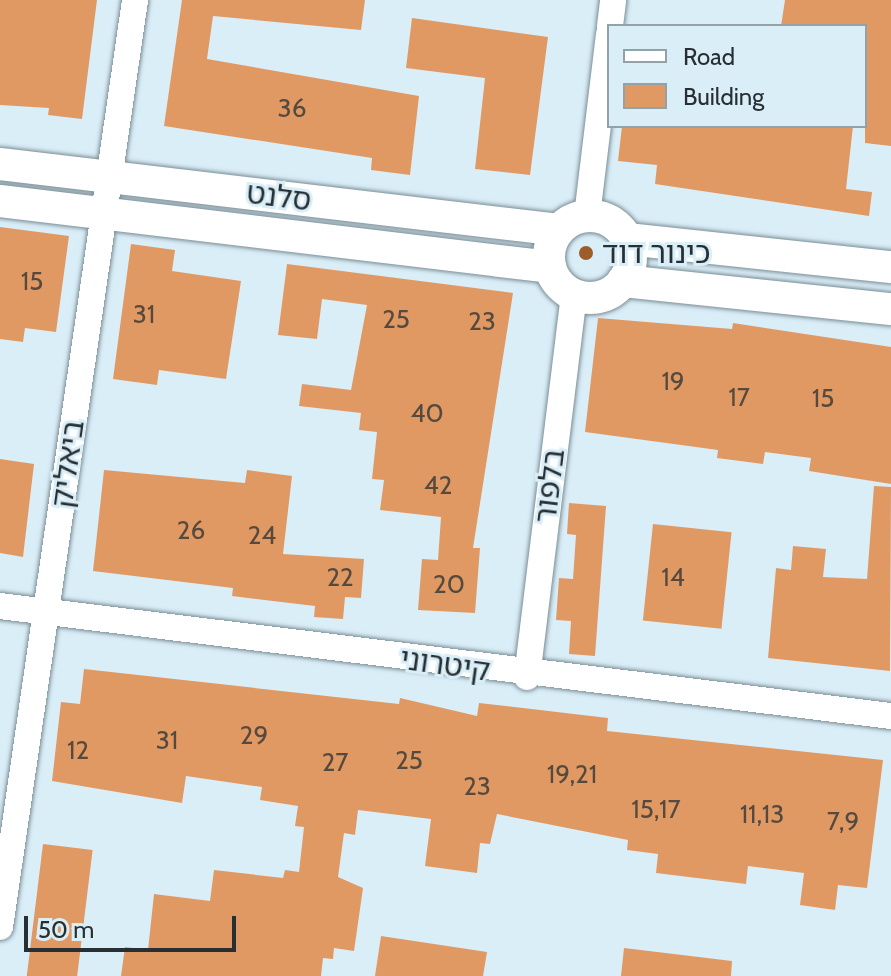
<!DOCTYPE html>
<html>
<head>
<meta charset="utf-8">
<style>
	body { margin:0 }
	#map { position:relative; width:891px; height:976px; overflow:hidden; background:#daeef8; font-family:Cabin,"Noto Sans Hebrew",sans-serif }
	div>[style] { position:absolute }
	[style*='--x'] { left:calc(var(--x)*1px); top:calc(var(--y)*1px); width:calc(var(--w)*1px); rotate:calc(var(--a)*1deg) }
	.building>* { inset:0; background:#e19964; transform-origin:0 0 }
	.roads { filter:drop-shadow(0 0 2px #7b8d96) drop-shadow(0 0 2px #7b8d96) }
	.minor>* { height:26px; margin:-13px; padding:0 13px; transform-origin:13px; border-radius:13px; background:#fff }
	.tertiary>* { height:32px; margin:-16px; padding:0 16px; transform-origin:16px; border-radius:16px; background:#fff }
	.tertiary>.ring { margin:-16px; padding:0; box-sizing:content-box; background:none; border:32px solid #fff; border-radius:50% }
	.dots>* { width:22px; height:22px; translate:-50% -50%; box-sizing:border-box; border:4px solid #daeef8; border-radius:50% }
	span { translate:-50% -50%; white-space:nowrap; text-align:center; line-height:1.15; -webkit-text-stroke:6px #daeef8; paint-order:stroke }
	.number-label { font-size:26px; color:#564a3f }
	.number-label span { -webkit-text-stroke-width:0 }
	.street-label { font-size:30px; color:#282f33 }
	.poi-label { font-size:30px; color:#282f33 }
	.left { translate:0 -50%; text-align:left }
	.legend { position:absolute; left:607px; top:24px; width:260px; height:104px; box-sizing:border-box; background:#daeef8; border:2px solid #93a2a9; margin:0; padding:10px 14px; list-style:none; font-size:24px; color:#282f33 }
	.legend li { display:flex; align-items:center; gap:16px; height:40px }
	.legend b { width:40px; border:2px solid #93a2a9 }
	.scale { position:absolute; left:24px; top:916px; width:212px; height:36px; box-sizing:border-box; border:4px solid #282f33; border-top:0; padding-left:10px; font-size:24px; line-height:28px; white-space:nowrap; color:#282f33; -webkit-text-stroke:6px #daeef8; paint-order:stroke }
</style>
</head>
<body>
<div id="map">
	<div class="building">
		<div style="clip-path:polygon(0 0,97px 0,82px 119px,48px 115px,49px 108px,0 105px)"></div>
		<div style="clip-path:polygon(182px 0,365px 0,361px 30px,213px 16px,207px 59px,419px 96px,410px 175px,371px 170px,372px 158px,164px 126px)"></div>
		<div style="clip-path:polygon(785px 0,891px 0,891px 146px,865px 143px,865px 26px,781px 26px)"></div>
		<div style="clip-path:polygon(412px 18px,548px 37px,530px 175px,475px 169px,485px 78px,406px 68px)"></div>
		<div style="clip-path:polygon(622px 126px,853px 126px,846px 189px,872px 192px,869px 216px,655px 184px,657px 165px,618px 161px)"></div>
		<div style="clip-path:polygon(0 227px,69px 236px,56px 332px,25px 328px,23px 342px,0 339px)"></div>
		<div style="clip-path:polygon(131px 244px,175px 250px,172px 271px,241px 281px,226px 379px,159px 370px,157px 385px,113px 379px)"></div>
		<div style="clip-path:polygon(287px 264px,513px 293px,473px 548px,480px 548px,475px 613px,418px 610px,422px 559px,438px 560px,441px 517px,380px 510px,384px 480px,372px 479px,377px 432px,359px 430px,361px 413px,299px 406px,302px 384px,351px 390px,367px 305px,322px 299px,317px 339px,278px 335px)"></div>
		<div style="clip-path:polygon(598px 318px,732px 329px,733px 323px,891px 347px,891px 484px,809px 471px,811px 458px,765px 452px,763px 464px,717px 458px,718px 450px,585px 432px)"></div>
		<div style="clip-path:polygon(0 459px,34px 464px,23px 557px,0 553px)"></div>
		<div style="clip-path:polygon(104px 470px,245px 483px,247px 470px,292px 476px,283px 554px,364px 559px,361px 598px,345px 597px,343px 619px,314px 617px,315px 606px,232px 596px,233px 588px,93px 571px)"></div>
		<div style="clip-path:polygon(874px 486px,891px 487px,890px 671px,768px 658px,776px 568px,791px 570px,793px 546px,826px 549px,823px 577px,867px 579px)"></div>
		<div style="clip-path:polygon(569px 503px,606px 506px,595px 656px,569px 654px,571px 621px,556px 620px,559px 578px,573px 579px,576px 535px,567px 534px)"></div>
		<div style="left:653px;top:524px;width:79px;height:97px;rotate:6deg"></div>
		<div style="clip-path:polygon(84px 669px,399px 704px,400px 698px,477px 716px,479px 703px,608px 718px,607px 731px,883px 760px,867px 888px,838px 885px,835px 910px,800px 905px,804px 873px,748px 866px,746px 884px,656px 873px,658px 854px,627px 850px,628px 840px,497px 814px,490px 844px,480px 843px,477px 873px,425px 866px,431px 819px,358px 810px,355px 835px,344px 833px,338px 877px,363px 888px,354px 951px,334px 948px,333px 959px,323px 958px,321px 976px,121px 976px,125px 947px,148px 950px,154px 894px,210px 901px,214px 870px,283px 878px,285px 870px,299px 872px,304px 827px,295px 826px,298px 806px,260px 800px,262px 787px,186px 776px,182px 803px,52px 781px,61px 702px,80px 704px)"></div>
		<div style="left:43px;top:844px;width:50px;height:133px;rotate:7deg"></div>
		<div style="clip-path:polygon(381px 936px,487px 952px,483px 976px,375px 976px)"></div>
		<div style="clip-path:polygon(624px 948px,732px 961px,731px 976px,621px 976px)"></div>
	</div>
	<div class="roads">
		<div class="minor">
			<div style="--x:610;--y:26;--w:26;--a:-83"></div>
			<div style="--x:587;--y:216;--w:183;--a:-83.1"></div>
			<div style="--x:0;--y:606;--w:898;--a:7.04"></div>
			<div style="--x:527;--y:677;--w:385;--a:-83"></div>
			<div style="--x:0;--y:927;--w:937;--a:-81.71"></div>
		</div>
		<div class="tertiary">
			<div style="--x:0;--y:164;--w:563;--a:6.73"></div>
			<div style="--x:0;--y:201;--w:554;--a:6.84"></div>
			<div class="ring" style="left:549px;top:216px;width:50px;height:50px"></div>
			<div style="--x:627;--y:239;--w:265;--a:6.1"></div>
			<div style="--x:623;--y:281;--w:269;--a:6"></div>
		</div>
	</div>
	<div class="dots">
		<div style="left:586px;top:253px;background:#9e5d28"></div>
	</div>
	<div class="number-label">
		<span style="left:292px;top:109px">36</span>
		<span style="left:32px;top:282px">15</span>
		<span style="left:144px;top:315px">31</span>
		<span style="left:396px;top:320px">25</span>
		<span style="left:482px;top:322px">23</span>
		<span style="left:673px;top:382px">19</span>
		<span style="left:739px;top:398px">17</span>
		<span style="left:823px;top:399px">15</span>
		<span style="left:427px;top:414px">40</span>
		<span style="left:438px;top:486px">42</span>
		<span style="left:191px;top:531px">26</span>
		<span style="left:262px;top:536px">24</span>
		<span style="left:340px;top:578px">22</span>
		<span style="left:673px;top:578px">14</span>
		<span style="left:449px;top:585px">20</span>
		<span style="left:254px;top:736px">29</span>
		<span style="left:167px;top:741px">31</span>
		<span style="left:78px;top:751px">12</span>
		<span style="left:409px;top:761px">25</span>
		<span style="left:335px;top:763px">27</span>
		<span style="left:572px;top:775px">19,21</span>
		<span style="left:477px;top:787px">23</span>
		<span style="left:656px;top:810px">15,17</span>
		<span style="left:762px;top:815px">11,13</span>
		<span style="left:843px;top:822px">7,9</span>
	</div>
	<div class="street-label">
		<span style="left:279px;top:197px;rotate:7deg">סלנט</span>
		<span style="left:68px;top:464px;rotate:-82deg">ביאליק</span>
		<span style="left:550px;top:486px;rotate:-83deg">בלפור</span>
		<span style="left:445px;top:665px;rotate:8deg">קיטרוני</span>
	</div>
	<div class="poi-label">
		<span class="left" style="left:602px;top:253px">כינור דוד</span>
	</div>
	<ul class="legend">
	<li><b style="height:10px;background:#fff"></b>Road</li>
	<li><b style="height:22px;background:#e19964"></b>Building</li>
	</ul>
	<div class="scale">50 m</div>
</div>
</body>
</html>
